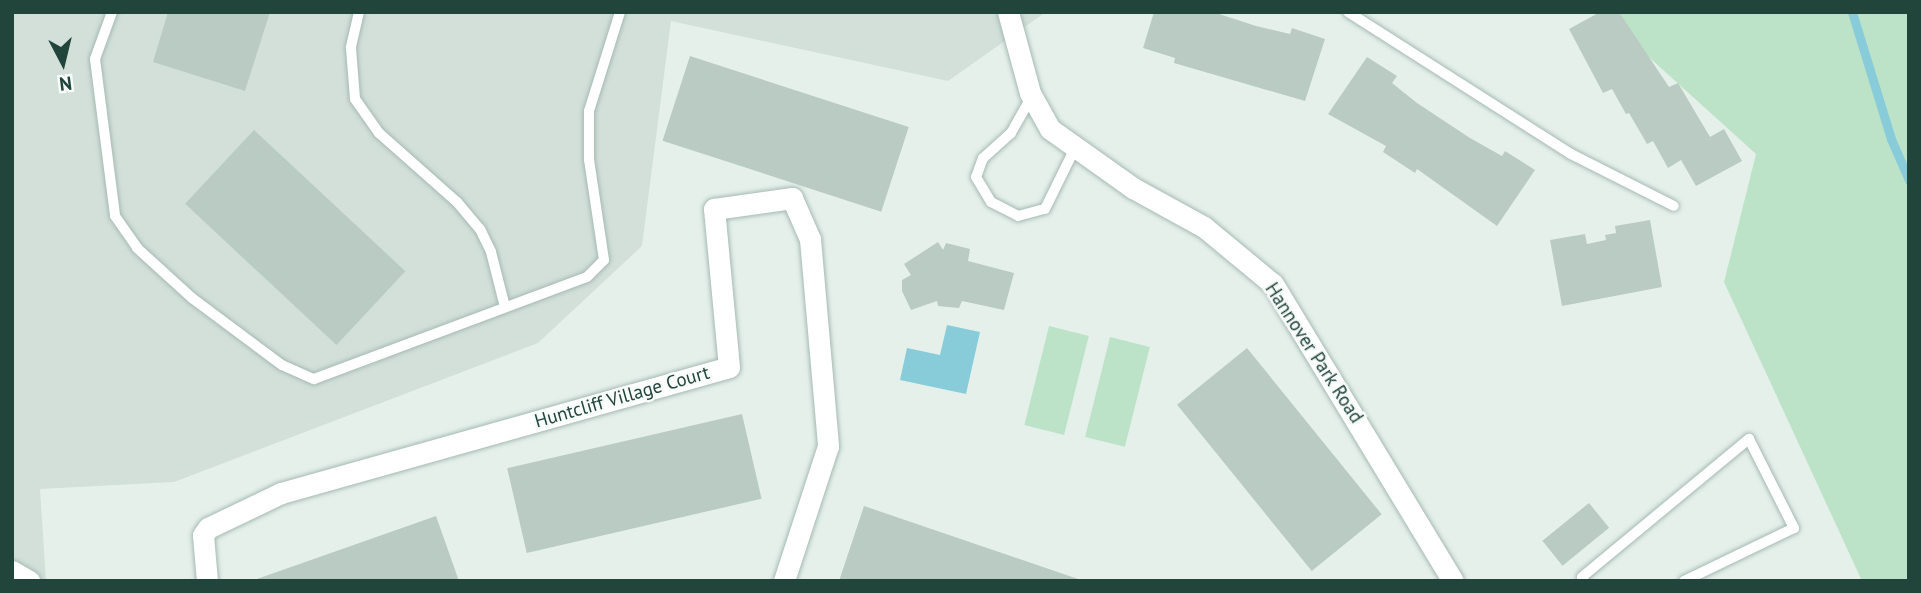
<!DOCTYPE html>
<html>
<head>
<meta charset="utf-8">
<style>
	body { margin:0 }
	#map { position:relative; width:1921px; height:593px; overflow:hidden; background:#e5f0eb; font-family:"PT Sans",sans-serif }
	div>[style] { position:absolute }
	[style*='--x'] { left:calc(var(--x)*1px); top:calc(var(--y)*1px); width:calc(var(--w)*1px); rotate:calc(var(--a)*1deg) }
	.built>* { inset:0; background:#d3e0da }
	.green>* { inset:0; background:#bce3c7; transform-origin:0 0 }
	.water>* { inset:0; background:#88ccda }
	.stream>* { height:9px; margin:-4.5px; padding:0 4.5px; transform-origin:4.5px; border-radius:4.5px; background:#88ccda }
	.building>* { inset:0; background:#bacbc4; transform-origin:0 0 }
	.roads { filter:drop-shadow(0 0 2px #a6b9b3) drop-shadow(0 0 2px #a6b9b3) }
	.lane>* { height:10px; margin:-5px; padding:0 5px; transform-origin:5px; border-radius:5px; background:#fff }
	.street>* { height:21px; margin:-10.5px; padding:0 10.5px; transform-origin:10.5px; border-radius:10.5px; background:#fff }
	span { translate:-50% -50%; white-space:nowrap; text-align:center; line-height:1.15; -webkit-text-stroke:5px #f7fbf9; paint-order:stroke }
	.street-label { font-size:19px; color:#21443b }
	.frame { position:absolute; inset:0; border:14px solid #21443b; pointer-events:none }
	.north { position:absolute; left:28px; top:28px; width:70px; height:70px; -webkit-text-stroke:5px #f7fbf9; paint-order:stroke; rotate:173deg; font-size:19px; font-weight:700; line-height:28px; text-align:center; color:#21443b }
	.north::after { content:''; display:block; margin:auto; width:24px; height:32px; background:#21443b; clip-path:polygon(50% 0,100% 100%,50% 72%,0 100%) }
</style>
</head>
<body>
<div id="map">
	<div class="built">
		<div style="clip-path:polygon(12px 12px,1046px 12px,948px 81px,671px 21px,642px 246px,538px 343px,174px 482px,40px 489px,46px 581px,12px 581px)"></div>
	</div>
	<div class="green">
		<div style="clip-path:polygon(1599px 12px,1909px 12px,1909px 581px,1862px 581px,1724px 282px,1756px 154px)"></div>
		<div style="left:1049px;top:326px;width:41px;height:102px;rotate:14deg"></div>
		<div style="left:1110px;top:337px;width:41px;height:103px;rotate:14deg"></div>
	</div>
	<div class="water">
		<div style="clip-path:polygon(947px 325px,980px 332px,966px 394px,900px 380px,907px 348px,940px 355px)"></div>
	</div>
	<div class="stream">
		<div style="--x:1852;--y:12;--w:133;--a:72.9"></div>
		<div style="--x:1891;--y:139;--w:45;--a:66.3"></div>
	</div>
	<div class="building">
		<div style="clip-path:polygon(168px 12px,270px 12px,245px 91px,153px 62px)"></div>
		<div style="clip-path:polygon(1154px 12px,1213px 12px,1256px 26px,1290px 34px,1292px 28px,1325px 39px,1305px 101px,1174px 63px,1175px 58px,1143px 48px)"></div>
		<div style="clip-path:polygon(1600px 12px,1619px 12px,1669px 87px,1678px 83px,1710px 137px,1724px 129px,1742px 161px,1696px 186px,1681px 160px,1668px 168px,1653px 141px,1647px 144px,1629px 113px,1626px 114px,1612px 89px,1603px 93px,1569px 29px)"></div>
		<div style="left:690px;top:56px;width:230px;height:89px;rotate:18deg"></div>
		<div style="clip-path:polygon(1367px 57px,1397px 76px,1392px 83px,1417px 103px,1470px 138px,1502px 156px,1505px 151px,1535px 170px,1497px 226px,1417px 169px,1415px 173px,1383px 152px,1386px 146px,1328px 114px)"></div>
		<div style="left:254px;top:130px;width:207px;height:101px;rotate:43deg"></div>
		<div style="clip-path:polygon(1650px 220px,1662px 287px,1562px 306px,1550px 240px,1585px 234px,1587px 244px,1606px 240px,1605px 235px,1616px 233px,1615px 226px)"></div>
		<div style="clip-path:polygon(938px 242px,943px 250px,946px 243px,970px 249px,968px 261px,1014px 273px,1004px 310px,962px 301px,959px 308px,938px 306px,937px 301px,911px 310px,902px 291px,902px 280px,911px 275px,904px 264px)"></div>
		<div style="left:1247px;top:348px;width:214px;height:90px;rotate:51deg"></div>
		<div style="left:742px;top:414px;width:87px;height:241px;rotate:77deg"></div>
		<div style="left:1589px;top:503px;width:32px;height:60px;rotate:51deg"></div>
		<div style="clip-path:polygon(864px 506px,1081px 580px,1081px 581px,839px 581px)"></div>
		<div style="clip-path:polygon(436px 516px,459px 581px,254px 581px,254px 580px)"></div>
	</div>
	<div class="roads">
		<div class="lane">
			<div style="--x:112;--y:12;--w:50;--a:109.9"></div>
			<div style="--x:95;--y:59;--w:158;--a:82.7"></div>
			<div style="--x:115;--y:216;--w:39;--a:55"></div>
			<div style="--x:137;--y:248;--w:74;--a:42.3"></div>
			<div style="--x:192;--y:298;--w:112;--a:36.7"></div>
			<div style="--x:282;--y:365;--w:35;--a:24"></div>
			<div style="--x:314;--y:379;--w:291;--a:-20.5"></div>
			<div style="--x:587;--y:277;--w:24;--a:-45"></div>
			<div style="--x:604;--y:260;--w:101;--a:-98.5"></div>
			<div style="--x:589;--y:160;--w:49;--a:-90"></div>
			<div style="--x:589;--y:111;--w:104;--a:-72.6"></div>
			<div style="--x:359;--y:12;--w:37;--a:103"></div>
			<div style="--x:351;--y:48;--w:51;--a:85.5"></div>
			<div style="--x:355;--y:99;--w:42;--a:54.8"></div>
			<div style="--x:379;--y:133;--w:104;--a:41.5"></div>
			<div style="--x:457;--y:202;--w:35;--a:50"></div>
			<div style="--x:480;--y:229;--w:25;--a:64"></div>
			<div style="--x:491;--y:252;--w:57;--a:75.7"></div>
			<div style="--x:1348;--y:12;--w:264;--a:32.5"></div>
			<div style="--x:1571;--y:154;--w:115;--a:26.8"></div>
			<div style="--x:1032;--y:96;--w:43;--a:119.6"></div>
			<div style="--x:1011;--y:133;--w:38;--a:138"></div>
			<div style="--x:983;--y:158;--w:20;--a:110"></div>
			<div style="--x:976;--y:177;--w:29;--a:59"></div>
			<div style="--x:991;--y:202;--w:30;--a:27"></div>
			<div style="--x:1018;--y:216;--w:28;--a:-15"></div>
			<div style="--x:1045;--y:209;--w:68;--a:-63.8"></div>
			<div style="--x:1584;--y:581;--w:4;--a:-117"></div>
			<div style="--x:1582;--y:577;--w:217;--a:-39.6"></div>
			<div style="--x:1749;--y:439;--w:100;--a:63.2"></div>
			<div style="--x:1794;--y:528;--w:122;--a:154.3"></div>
		</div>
		<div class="street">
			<div style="--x:1008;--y:12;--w:84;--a:74.8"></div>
			<div style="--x:1030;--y:93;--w:41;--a:60.9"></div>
			<div style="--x:1050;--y:129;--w:102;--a:35.4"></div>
			<div style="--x:1133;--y:188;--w:81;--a:28.8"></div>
			<div style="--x:1204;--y:227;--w:89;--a:39.6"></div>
			<div style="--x:1273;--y:284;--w:347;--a:58.8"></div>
			<div style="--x:12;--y:571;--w:20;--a:30"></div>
			<div style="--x:207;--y:581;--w:46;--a:-95"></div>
			<div style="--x:203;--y:535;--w:9;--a:-54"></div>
			<div style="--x:208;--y:528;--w:81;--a:-25.6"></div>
			<div style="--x:281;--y:493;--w:465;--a:-15.7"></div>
			<div style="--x:729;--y:367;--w:159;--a:-95.4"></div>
			<div style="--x:714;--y:209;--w:79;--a:-8"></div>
			<div style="--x:792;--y:198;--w:45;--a:66.3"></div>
			<div style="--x:810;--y:239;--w:208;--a:85"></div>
			<div style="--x:828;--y:446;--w:142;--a:108.1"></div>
		</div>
	</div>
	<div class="street-label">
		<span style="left:1314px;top:353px;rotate:57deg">Hannover Park Road</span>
		<span style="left:622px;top:397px;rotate:-16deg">Huntcliff Village Court</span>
	</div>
	<div class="frame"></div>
	<div class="north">N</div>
</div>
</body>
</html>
